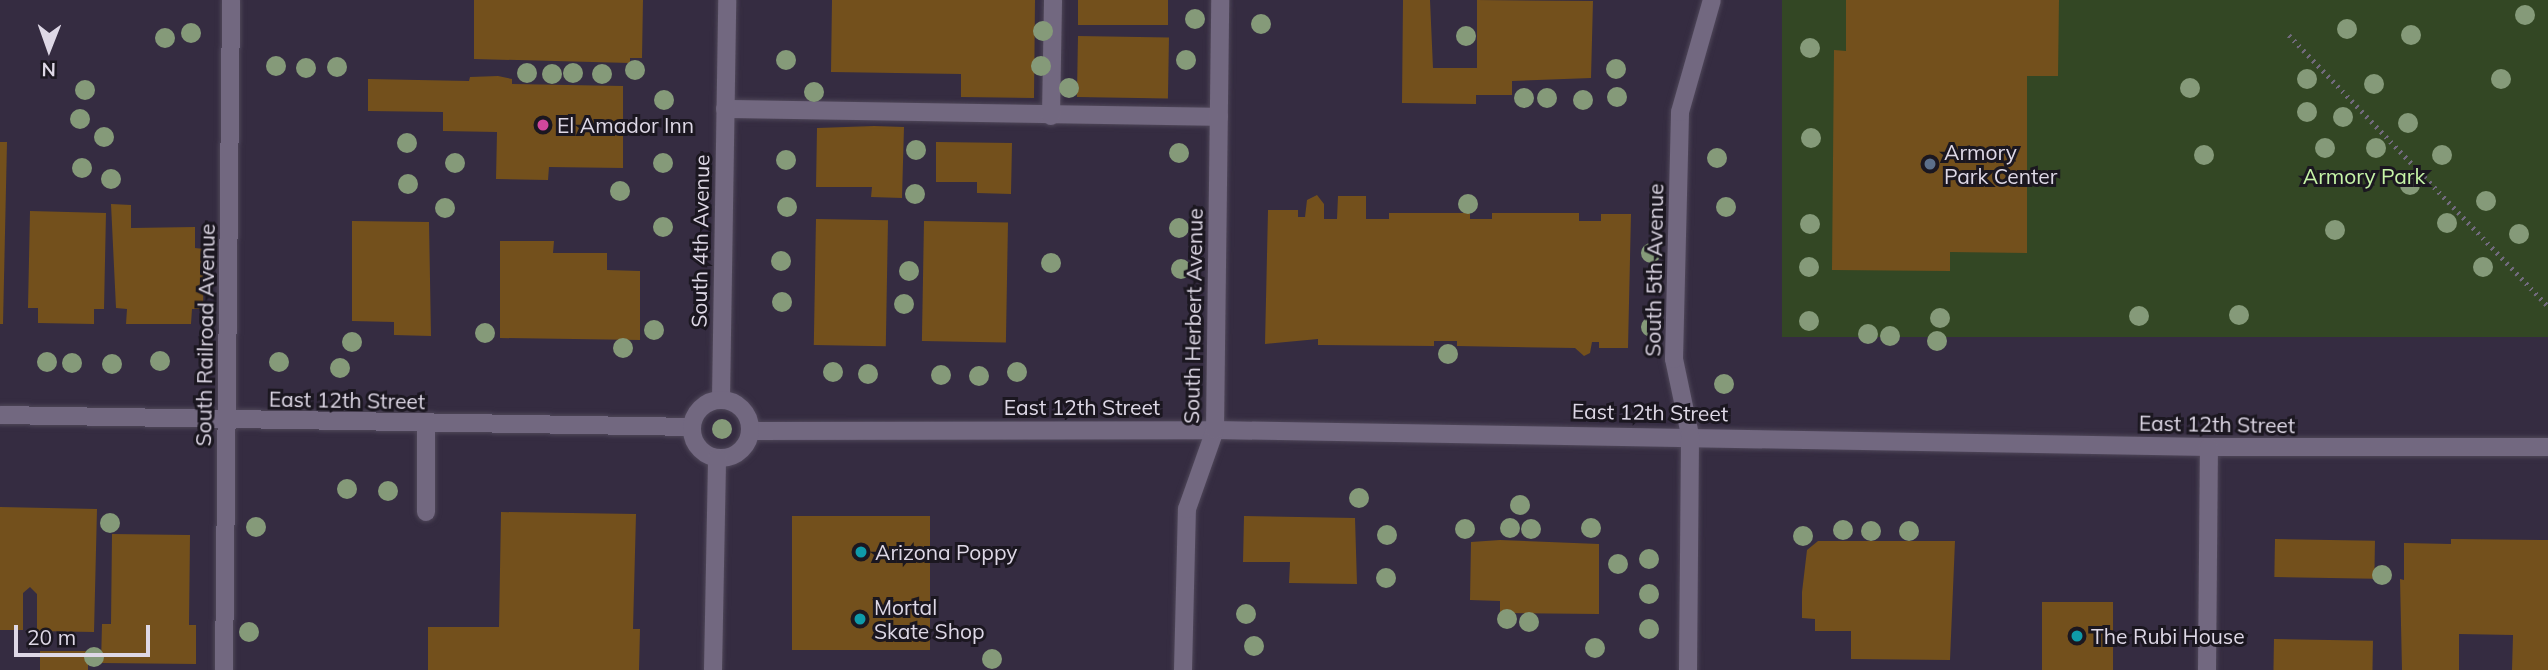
<!DOCTYPE html>
<html>
<head>
<meta charset="utf-8">
<style>
	body { margin:0 }
	#map { position:relative; width:2548px; height:670px; overflow:hidden; background:#352c41; font-family:Mulish,sans-serif }
	div>[style] { position:absolute }
	[style*='--x'] { left:calc(var(--x)*1px); top:calc(var(--y)*1px); width:calc(var(--w)*1px); rotate:calc(var(--a)*1deg) }
	.green>* { inset:0; background:#334724; transform-origin:0 0 }
	.building>* { inset:0; background:#73501c; transform-origin:0 0 }
	.path>* { height:4.5px; margin-top:-2.25px; transform-origin:0; background:repeating-linear-gradient(90deg,#716a7c 0 2px,transparent 0 7px) }
	.roads { filter:drop-shadow(0 0 2px #4f4759) drop-shadow(0 0 2px #4f4759) }
	.service>* { height:18px; margin:-9px; padding:0 9px; transform-origin:9px; border-radius:9px; background:#726880 }
	.minor>* { height:18px; margin:-9px; padding:0 9px; transform-origin:9px; border-radius:9px; background:#726880 }
	.tertiary>* { height:18px; margin:-9px; padding:0 9px; transform-origin:9px; border-radius:9px; background:#726880 }
	.tertiary>.ring { margin:-9px; padding:0; box-sizing:content-box; background:none; border:18px solid #726880; border-radius:50% }
	.trees>* { width:20px; height:20px; margin:-10px; border-radius:50%; background:#859a79 }
	.dots>* { width:19px; height:19px; translate:-50% -50%; box-sizing:border-box; border:4px solid #1b1720; border-radius:50% }
	span { translate:-50% -50%; white-space:nowrap; text-align:center; line-height:1.15; -webkit-text-stroke:6px #1b1720; paint-order:stroke }
	.poi-label { font-size:21px; color:#ded8e6 }
	.left { translate:0 -50%; text-align:left }
	.park-label { font-size:21px; color:#c6f4a7 }
	.street-label { font-size:21px; color:#ded8e6 }
	.north { position:absolute; left:14px; top:14px; width:70px; height:70px; -webkit-text-stroke:5px #1b1720; paint-order:stroke; rotate:181deg; font-size:19px; font-weight:700; line-height:28px; text-align:center; color:#ded8e6 }
	.north::after { content:''; display:block; margin:auto; width:24px; height:32px; background:#ded8e6; clip-path:polygon(50% 0,100% 100%,50% 72%,0 100%) }
	.scale { position:absolute; left:14px; top:625px; width:136px; height:32px; box-sizing:border-box; border:4px solid #ded8e6; border-top:0; padding-left:9px; font-size:21px; line-height:24px; white-space:nowrap; color:#ded8e6; -webkit-text-stroke:5px #1b1720; paint-order:stroke }
</style>
</head>
<body>
<div id="map">
	<div class="green">
		<div style="left:1782px;top:0;width:766px;height:337px"></div>
	</div>
	<div class="building">
		<div style="clip-path:polygon(474px 0,643px 0,642px 58px,630px 58px,630px 63px,474px 59px)"></div>
		<div style="clip-path:polygon(832px 0,1035px 0,1034px 98px,961px 97px,961px 74px,831px 72px)"></div>
		<div style="left:1078px;top:0;width:90px;height:25px"></div>
		<div style="clip-path:polygon(1403px 0,1430px 0,1433px 68px,1477px 68px,1477px 0,1593px 1px,1591px 78px,1512px 81px,1512px 95px,1476px 95px,1476px 104px,1402px 103px)"></div>
		<div style="clip-path:polygon(1846px 0,2059px 0,2058px 76px,2027px 76px,2027px 253px,1950px 252px,1950px 271px,1832px 270px,1834px 50px,1846px 51px)"></div>
		<div style="left:1078px;top:36px;width:91px;height:61px;rotate:1deg"></div>
		<div style="clip-path:polygon(498px 76px,512px 79px,512px 84px,623px 86px,623px 168px,549px 167px,548px 180px,496px 179px,497px 132px,443px 131px,443px 112px,368px 111px,368px 79px,469px 81px,470px 77px)"></div>
		<div style="clip-path:polygon(874px 126px,904px 127px,902px 198px,871px 197px,872px 187px,816px 187px,817px 128px)"></div>
		<div style="clip-path:polygon(0 142px,7px 142px,3px 324px,0 324px)"></div>
		<div style="clip-path:polygon(936px 142px,1012px 143px,1011px 194px,977px 193px,977px 182px,936px 182px)"></div>
		<div style="clip-path:polygon(1317px 195px,1324px 204px,1324px 219px,1337px 219px,1338px 196px,1366px 196px,1366px 219px,1389px 219px,1389px 213px,1470px 213px,1470px 219px,1492px 219px,1492px 213px,1579px 213px,1579px 221px,1601px 221px,1601px 214px,1631px 214px,1628px 348px,1599px 348px,1599px 342px,1592px 342px,1590px 353px,1584px 356px,1575px 348px,1457px 346px,1457px 341px,1434px 341px,1434px 346px,1318px 345px,1318px 339px,1265px 344px,1268px 210px,1298px 210px,1298px 217px,1305px 217px,1307px 200px)"></div>
		<div style="clip-path:polygon(111px 204px,131px 205px,131px 228px,195px 227px,195px 248px,204px 249px,203px 309px,192px 309px,191px 324px,126px 324px,127px 309px,116px 308px)"></div>
		<div style="clip-path:polygon(30px 211px,106px 213px,104px 309px,94px 309px,94px 324px,38px 323px,38px 308px,28px 308px)"></div>
		<div style="left:816px;top:219px;width:72px;height:126px;rotate:1deg"></div>
		<div style="clip-path:polygon(352px 221px,429px 222px,431px 336px,394px 335px,394px 322px,352px 321px)"></div>
		<div style="left:924px;top:221px;width:84px;height:120px;rotate:1deg"></div>
		<div style="clip-path:polygon(500px 241px,554px 241px,553px 253px,607px 253px,607px 270px,640px 271px,640px 340px,500px 338px)"></div>
		<div style="clip-path:polygon(0 507px,97px 509px,94px 632px,37px 631px,37px 594px,30px 587px,23px 593px,23px 630px,0 630px)"></div>
		<div style="clip-path:polygon(501px 512px,636px 514px,633px 629px,640px 629px,639px 670px,428px 670px,428px 627px,499px 627px)"></div>
		<div style="left:792px;top:516px;width:138px;height:134px"></div>
		<div style="clip-path:polygon(1244px 516px,1355px 518px,1357px 584px,1289px 583px,1290px 562px,1243px 562px)"></div>
		<div style="clip-path:polygon(112px 534px,190px 535px,189px 625px,196px 625px,196px 664px,101px 663px,102px 624px,111px 624px)"></div>
		<div style="left:2275px;top:539px;width:100px;height:38px;rotate:1deg"></div>
		<div style="clip-path:polygon(2451px 539px,2548px 540px,2548px 670px,2512px 670px,2513px 635px,2459px 634px,2459px 670px,2402px 670px,2400px 579px,2404px 580px,2404px 543px,2451px 544px)"></div>
		<div style="clip-path:polygon(1500px 540px,1599px 544px,1599px 614px,1500px 613px,1500px 601px,1470px 600px,1471px 542px)"></div>
		<div style="clip-path:polygon(1818px 541px,1955px 541px,1950px 660px,1851px 659px,1851px 631px,1815px 631px,1815px 619px,1802px 618px,1802px 592px,1807px 550px)"></div>
		<div style="left:2042px;top:602px;width:71px;height:68px"></div>
		<div style="left:2274px;top:639px;width:99px;height:31px;rotate:1deg"></div>
		<div style="left:40px;top:651px;width:48px;height:19px"></div>
	</div>
	<div class="path">
		<div style="--x:2289;--y:35;--w:375;--a:46.3"></div>
	</div>
	<div class="roads">
		<div class="service">
			<div style="--x:725;--y:109;--w:494;--a:0.9"></div>
			<div style="--x:1051;--y:116;--w:116;--a:-89"></div>
			<div style="--x:426;--y:512;--w:87;--a:-90"></div>
		</div>
		<div class="minor">
			<div style="--x:0;--y:415;--w:692;--a:0.99"></div>
			<div style="--x:751;--y:431;--w:464;--a:-0.1"></div>
			<div style="--x:1215;--y:430;--w:994;--a:0.98"></div>
			<div style="--x:2209;--y:447;--w:339;--a:0"></div>
			<div style="--x:1690;--y:435;--w:78;--a:-101.9"></div>
			<div style="--x:1674;--y:359;--w:247;--a:-88.6"></div>
			<div style="--x:1680;--y:112;--w:116;--a:-74.1"></div>
			<div style="--x:224;--y:670;--w:670;--a:-89.4"></div>
			<div style="--x:1183;--y:670;--w:161;--a:-88.6"></div>
			<div style="--x:1187;--y:509;--w:84;--a:-70.5"></div>
			<div style="--x:1215;--y:430;--w:430;--a:-89.3"></div>
			<div style="--x:2207;--y:670;--w:223;--a:-89.5"></div>
		</div>
		<div class="tertiary">
			<div style="--x:721;--y:399;--w:399;--a:-89.1"></div>
			<div class="ring" style="left:692px;top:400px;width:40px;height:40px"></div>
			<div style="--x:713;--y:670;--w:212;--a:-88.9"></div>
			<div style="--x:1688;--y:670;--w:235;--a:-89.5"></div>
		</div>
	</div>
	<div class="trees">
		<div style="left:2525px;top:15px"></div>
		<div style="left:1195px;top:19px"></div>
		<div style="left:1261px;top:24px"></div>
		<div style="left:2347px;top:29px"></div>
		<div style="left:1043px;top:31px"></div>
		<div style="left:191px;top:33px"></div>
		<div style="left:2411px;top:35px"></div>
		<div style="left:1466px;top:36px"></div>
		<div style="left:165px;top:38px"></div>
		<div style="left:1810px;top:48px"></div>
		<div style="left:786px;top:60px"></div>
		<div style="left:1186px;top:60px"></div>
		<div style="left:276px;top:66px"></div>
		<div style="left:1041px;top:66px"></div>
		<div style="left:337px;top:67px"></div>
		<div style="left:306px;top:68px"></div>
		<div style="left:1616px;top:69px"></div>
		<div style="left:635px;top:70px"></div>
		<div style="left:527px;top:73px"></div>
		<div style="left:573px;top:73px"></div>
		<div style="left:552px;top:74px"></div>
		<div style="left:602px;top:74px"></div>
		<div style="left:2307px;top:79px"></div>
		<div style="left:2501px;top:79px"></div>
		<div style="left:2374px;top:84px"></div>
		<div style="left:1069px;top:88px"></div>
		<div style="left:2190px;top:88px"></div>
		<div style="left:85px;top:90px"></div>
		<div style="left:814px;top:92px"></div>
		<div style="left:1617px;top:97px"></div>
		<div style="left:1524px;top:98px"></div>
		<div style="left:1547px;top:98px"></div>
		<div style="left:664px;top:100px"></div>
		<div style="left:1583px;top:100px"></div>
		<div style="left:2307px;top:112px"></div>
		<div style="left:2343px;top:117px"></div>
		<div style="left:80px;top:119px"></div>
		<div style="left:2408px;top:123px"></div>
		<div style="left:104px;top:137px"></div>
		<div style="left:1811px;top:138px"></div>
		<div style="left:407px;top:143px"></div>
		<div style="left:2325px;top:148px"></div>
		<div style="left:2376px;top:148px"></div>
		<div style="left:916px;top:150px"></div>
		<div style="left:1179px;top:153px"></div>
		<div style="left:2204px;top:155px"></div>
		<div style="left:2442px;top:155px"></div>
		<div style="left:1717px;top:158px"></div>
		<div style="left:786px;top:160px"></div>
		<div style="left:455px;top:163px"></div>
		<div style="left:663px;top:163px"></div>
		<div style="left:82px;top:168px"></div>
		<div style="left:111px;top:179px"></div>
		<div style="left:408px;top:184px"></div>
		<div style="left:2410px;top:185px"></div>
		<div style="left:620px;top:191px"></div>
		<div style="left:915px;top:194px"></div>
		<div style="left:2486px;top:201px"></div>
		<div style="left:1468px;top:204px"></div>
		<div style="left:787px;top:207px"></div>
		<div style="left:1726px;top:207px"></div>
		<div style="left:445px;top:208px"></div>
		<div style="left:2447px;top:223px"></div>
		<div style="left:1810px;top:224px"></div>
		<div style="left:663px;top:227px"></div>
		<div style="left:1179px;top:228px"></div>
		<div style="left:2335px;top:230px"></div>
		<div style="left:2519px;top:234px"></div>
		<div style="left:1651px;top:253px"></div>
		<div style="left:781px;top:261px"></div>
		<div style="left:1051px;top:263px"></div>
		<div style="left:1809px;top:267px"></div>
		<div style="left:2483px;top:267px"></div>
		<div style="left:1181px;top:269px"></div>
		<div style="left:909px;top:271px"></div>
		<div style="left:782px;top:302px"></div>
		<div style="left:904px;top:304px"></div>
		<div style="left:2239px;top:315px"></div>
		<div style="left:2139px;top:316px"></div>
		<div style="left:1940px;top:318px"></div>
		<div style="left:1809px;top:321px"></div>
		<div style="left:1651px;top:327px"></div>
		<div style="left:654px;top:330px"></div>
		<div style="left:485px;top:333px"></div>
		<div style="left:1868px;top:334px"></div>
		<div style="left:1890px;top:336px"></div>
		<div style="left:1937px;top:341px"></div>
		<div style="left:352px;top:342px"></div>
		<div style="left:623px;top:348px"></div>
		<div style="left:1448px;top:354px"></div>
		<div style="left:160px;top:361px"></div>
		<div style="left:47px;top:362px"></div>
		<div style="left:279px;top:362px"></div>
		<div style="left:72px;top:363px"></div>
		<div style="left:112px;top:364px"></div>
		<div style="left:340px;top:368px"></div>
		<div style="left:833px;top:372px"></div>
		<div style="left:1017px;top:372px"></div>
		<div style="left:868px;top:374px"></div>
		<div style="left:941px;top:375px"></div>
		<div style="left:979px;top:376px"></div>
		<div style="left:1724px;top:384px"></div>
		<div style="left:722px;top:429px"></div>
		<div style="left:347px;top:489px"></div>
		<div style="left:388px;top:491px"></div>
		<div style="left:1359px;top:498px"></div>
		<div style="left:1520px;top:505px"></div>
		<div style="left:110px;top:523px"></div>
		<div style="left:256px;top:527px"></div>
		<div style="left:1510px;top:528px"></div>
		<div style="left:1591px;top:528px"></div>
		<div style="left:1465px;top:529px"></div>
		<div style="left:1531px;top:529px"></div>
		<div style="left:1843px;top:530px"></div>
		<div style="left:1871px;top:531px"></div>
		<div style="left:1909px;top:531px"></div>
		<div style="left:1387px;top:535px"></div>
		<div style="left:1803px;top:536px"></div>
		<div style="left:1649px;top:559px"></div>
		<div style="left:1618px;top:564px"></div>
		<div style="left:2382px;top:575px"></div>
		<div style="left:1386px;top:578px"></div>
		<div style="left:1649px;top:594px"></div>
		<div style="left:1246px;top:614px"></div>
		<div style="left:1507px;top:619px"></div>
		<div style="left:1529px;top:622px"></div>
		<div style="left:1649px;top:629px"></div>
		<div style="left:249px;top:632px"></div>
		<div style="left:1254px;top:646px"></div>
		<div style="left:1595px;top:648px"></div>
		<div style="left:94px;top:657px"></div>
		<div style="left:992px;top:659px"></div>
	</div>
	<div class="dots">
		<div style="left:543px;top:125px;background:#d1479c"></div>
		<div style="left:1930px;top:164px;background:#5c6f8a"></div>
		<div style="left:861px;top:552px;background:#0f9aa8"></div>
		<div style="left:860px;top:619px;background:#0f9aa8"></div>
		<div style="left:2077px;top:636px;background:#0f9aa8"></div>
	</div>
	<div class="poi-label">
		<span class="left" style="left:557px;top:125px">El Amador Inn</span>
		<span class="left" style="left:1944px;top:164px">Armory<br>Park Center</span>
		<span class="left" style="left:875px;top:552px">Arizona Poppy</span>
		<span class="left" style="left:874px;top:619px">Mortal<br>Skate Shop</span>
		<span class="left" style="left:2091px;top:636px">The Rubi House</span>
	</div>
	<div class="park-label">
		<span style="left:2364px;top:176px">Armory Park</span>
	</div>
	<div class="street-label">
		<span style="left:700px;top:241px;rotate:-89deg">South 4th Avenue</span>
		<span style="left:1654px;top:270px;rotate:-89deg">South 5th Avenue</span>
		<span style="left:1193px;top:316px;rotate:-89deg">South Herbert Avenue</span>
		<span style="left:205px;top:335px;rotate:-89deg">South Railroad Avenue</span>
		<span style="left:347px;top:400px;rotate:1deg">East 12th Street</span>
		<span style="left:1082px;top:407px">East 12th Street</span>
		<span style="left:1650px;top:412px;rotate:1deg">East 12th Street</span>
		<span style="left:2217px;top:424px;rotate:1deg">East 12th Street</span>
	</div>
	<div class="north">N</div>
	<div class="scale">20 m</div>
</div>
</body>
</html>
